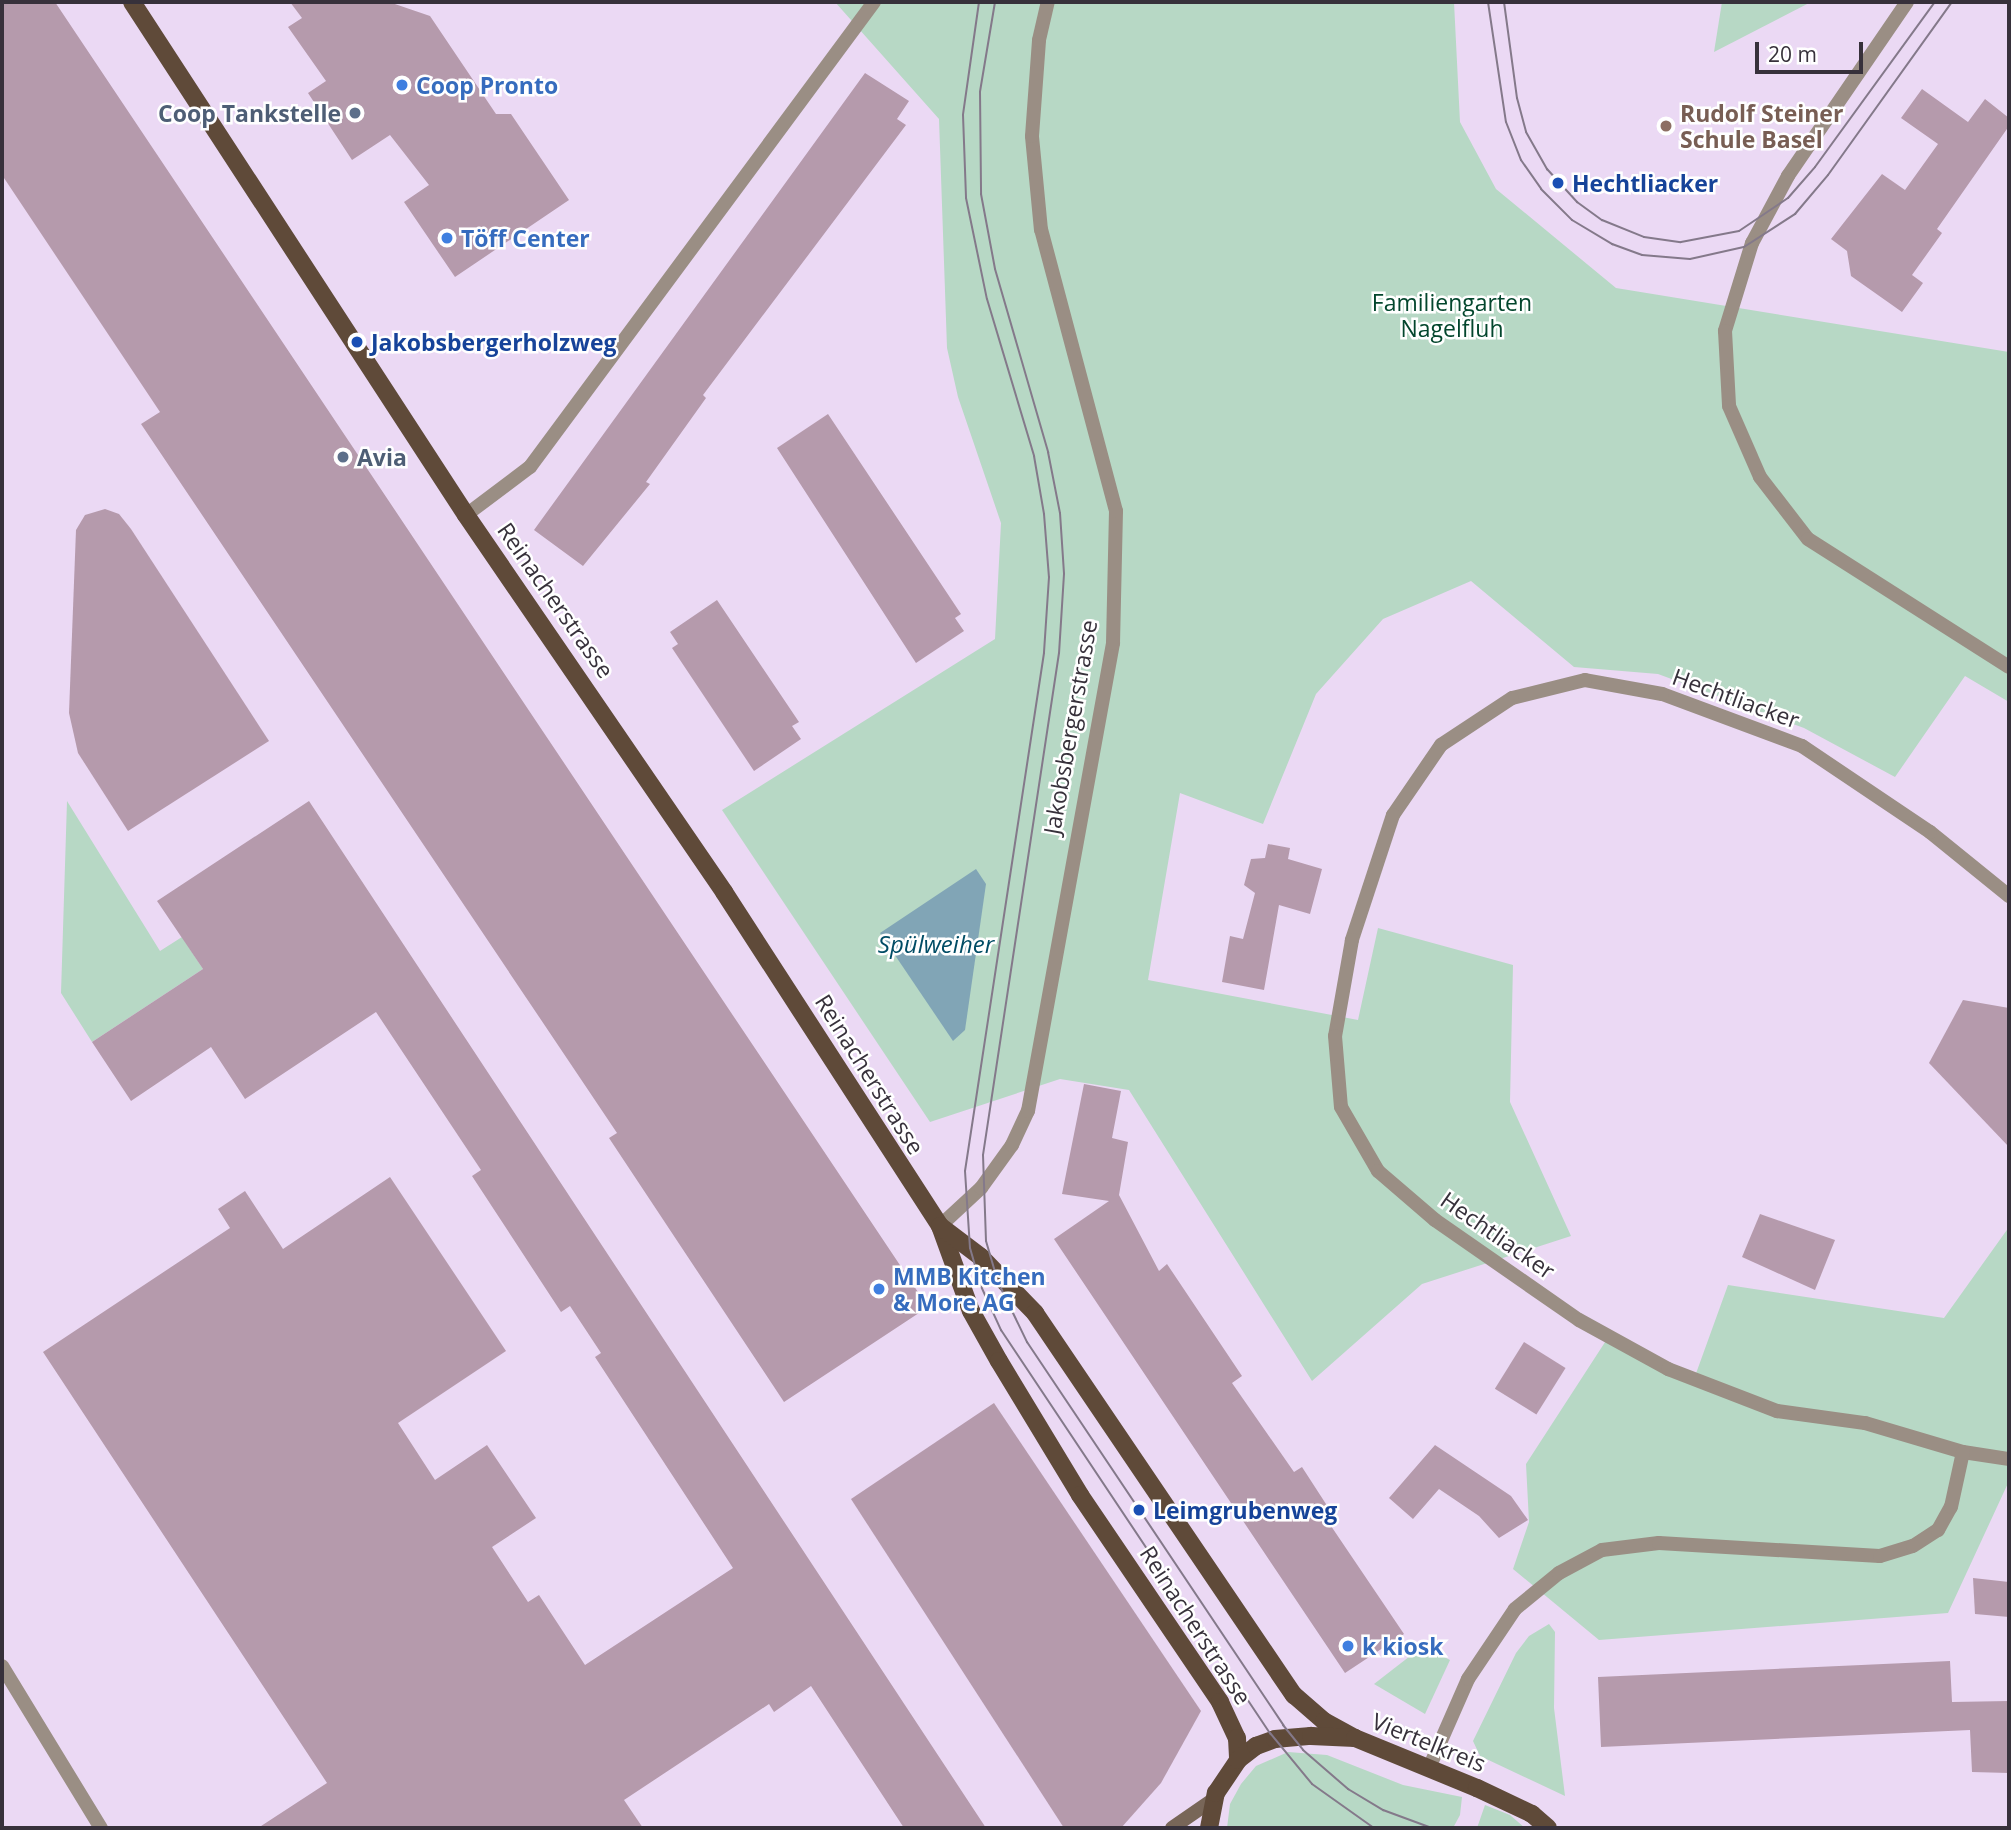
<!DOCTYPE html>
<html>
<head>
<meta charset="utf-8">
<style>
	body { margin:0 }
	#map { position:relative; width:2011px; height:1830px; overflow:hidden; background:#ebd9f4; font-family:"Open Sans",sans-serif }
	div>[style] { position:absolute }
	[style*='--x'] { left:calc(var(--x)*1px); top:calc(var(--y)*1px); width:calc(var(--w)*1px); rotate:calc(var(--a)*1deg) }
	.green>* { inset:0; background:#b7d8c5 }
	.water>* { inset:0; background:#81a5b6 }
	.building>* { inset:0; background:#b59aac; transform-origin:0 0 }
	.minor>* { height:14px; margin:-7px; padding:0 7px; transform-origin:7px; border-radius:7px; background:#9a8e84 }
	.secondary>* { height:14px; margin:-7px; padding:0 7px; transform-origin:7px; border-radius:7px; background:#786658 }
	.primary>* { height:18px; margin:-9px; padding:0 9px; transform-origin:9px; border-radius:9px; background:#5f4a39 }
	.tram>* { height:2px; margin:-1px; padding:0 1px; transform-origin:1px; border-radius:1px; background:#84798a }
	.dots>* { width:19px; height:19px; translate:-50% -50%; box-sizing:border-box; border:4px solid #fff; border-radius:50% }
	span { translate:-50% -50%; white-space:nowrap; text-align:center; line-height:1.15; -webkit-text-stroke:5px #fff; paint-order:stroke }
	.shop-label { font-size:23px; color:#366cbe; font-weight:700 }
	.left { translate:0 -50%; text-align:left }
	.service-label { font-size:23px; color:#4e5e75; font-weight:700 }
	.right { translate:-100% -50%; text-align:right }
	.education-label { font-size:23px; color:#785e54; font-weight:700 }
	.transit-label { font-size:23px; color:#164399; font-weight:700 }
	.park-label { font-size:23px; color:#03462d }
	.street-label { font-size:23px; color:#37313b }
	.water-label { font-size:24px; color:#004c65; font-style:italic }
	.frame { position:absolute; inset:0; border:4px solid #37313b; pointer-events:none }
	.scale { position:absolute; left:1755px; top:42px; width:108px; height:32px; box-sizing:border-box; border:4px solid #37313b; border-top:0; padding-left:9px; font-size:21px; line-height:24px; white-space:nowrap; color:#37313b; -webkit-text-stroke:5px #fff; paint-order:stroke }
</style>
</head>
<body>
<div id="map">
	<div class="green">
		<div style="clip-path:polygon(835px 2px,1454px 2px,1460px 122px,1496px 189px,1616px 288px,2009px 352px,2009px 702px,1965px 676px,1895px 777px,1804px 728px,1658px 674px,1574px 667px,1471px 581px,1383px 619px,1316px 694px,1263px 824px,1180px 793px,1148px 980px,1358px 1020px,1378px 928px,1513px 965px,1510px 1102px,1571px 1236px,1422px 1284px,1312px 1381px,1129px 1090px,1060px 1079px,930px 1122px,722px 810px,995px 639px,1001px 523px,958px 397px,947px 348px,939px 119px)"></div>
		<div style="clip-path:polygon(1722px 2px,1811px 2px,1714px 52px)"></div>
		<div style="clip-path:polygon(67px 801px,160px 951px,182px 937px,203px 969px,92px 1042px,61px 993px)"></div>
		<div style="clip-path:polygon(2009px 1227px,2009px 1481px,1948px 1613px,1599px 1640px,1513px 1569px,1529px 1522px,1526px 1464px,1609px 1336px,1694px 1379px,1728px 1285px,1944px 1318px)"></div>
		<div style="clip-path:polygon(1549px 1624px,1555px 1632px,1554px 1708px,1565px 1796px,1480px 1756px,1473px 1741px,1516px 1653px,1529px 1636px)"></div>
		<div style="clip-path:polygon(1423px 1646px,1450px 1660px,1425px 1714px,1374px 1684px)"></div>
		<div style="clip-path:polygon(1288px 1752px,1327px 1755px,1403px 1785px,1462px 1797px,1460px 1815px,1453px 1828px,1227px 1828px,1230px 1804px,1241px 1784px,1256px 1766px)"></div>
		<div style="clip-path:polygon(1485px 1805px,1510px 1815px,1525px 1828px,1477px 1828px)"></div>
	</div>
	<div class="water">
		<div style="clip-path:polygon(976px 869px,986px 884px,965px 1030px,953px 1041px,880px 933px)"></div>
	</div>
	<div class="building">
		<div style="clip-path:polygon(2px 2px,55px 2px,928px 1307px,784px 1402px,609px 1138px,617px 1133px,141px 424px,160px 412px,2px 175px)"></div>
		<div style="clip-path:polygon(290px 2px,389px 2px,430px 16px,496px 114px,511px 114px,569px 200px,455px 277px,404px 202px,429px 185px,390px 135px,352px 160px,308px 93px,326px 81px,288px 27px,302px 18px)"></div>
		<div style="clip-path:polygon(865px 73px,909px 101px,897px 119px,906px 125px,703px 395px,706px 398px,646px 482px,650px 484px,583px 566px,534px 530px)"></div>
		<div style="clip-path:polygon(1922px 89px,1968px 122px,1985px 99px,2009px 118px,2009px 126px,1937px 229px,1942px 233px,1912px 275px,1923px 283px,1902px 312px,1851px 276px,1847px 251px,1831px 239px,1882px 174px,1905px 190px,1938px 144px,1901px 118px)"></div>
		<div style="clip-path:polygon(828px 414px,961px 614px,955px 618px,964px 631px,916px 663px,777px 448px)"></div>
		<div style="clip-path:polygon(105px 509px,119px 514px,131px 529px,269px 741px,128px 831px,78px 753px,69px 713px,76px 530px,85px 515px)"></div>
		<div style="clip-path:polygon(717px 600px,799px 722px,792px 726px,801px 739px,754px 771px,672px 648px,678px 644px,670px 632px)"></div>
		<div style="clip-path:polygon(309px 801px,334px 839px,986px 1828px,904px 1828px,811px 1686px,774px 1712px,769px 1704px,624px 1800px,643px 1828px,258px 1828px,327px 1783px,43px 1352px,230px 1228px,218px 1209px,245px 1191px,283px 1249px,390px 1177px,506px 1351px,398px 1423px,435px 1480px,487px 1445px,536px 1518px,492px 1547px,528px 1602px,539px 1595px,585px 1665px,733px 1568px,595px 1357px,601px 1353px,570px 1306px,561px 1312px,472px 1176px,481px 1170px,376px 1012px,245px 1099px,211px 1047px,131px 1101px,92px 1042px,203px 969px,157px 901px)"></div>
		<div style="clip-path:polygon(1268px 844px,1290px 848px,1288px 859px,1322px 869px,1310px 914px,1279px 905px,1264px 990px,1222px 982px,1230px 936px,1243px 939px,1255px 893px,1244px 885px,1251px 859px,1265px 858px)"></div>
		<div style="clip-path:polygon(1963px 1000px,2009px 1008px,2009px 1147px,1929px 1063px)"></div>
		<div style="clip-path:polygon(1084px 1084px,1121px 1091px,1112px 1138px,1128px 1142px,1119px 1195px,1159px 1271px,1167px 1264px,1242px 1376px,1232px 1383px,1294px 1472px,1302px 1467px,1337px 1521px,1331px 1526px,1404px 1634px,1345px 1673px,1054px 1239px,1109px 1201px,1062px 1194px)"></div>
		<div style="clip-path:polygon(1760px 1214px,1835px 1240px,1815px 1290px,1742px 1257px)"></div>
		<div style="left:1524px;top:1342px;width:49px;height:55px;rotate:32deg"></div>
		<div style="clip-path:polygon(994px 1403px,1201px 1711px,1161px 1783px,1121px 1828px,1064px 1828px,851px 1499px)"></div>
		<div style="clip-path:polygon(1435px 1445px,1511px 1496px,1528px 1520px,1499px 1538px,1479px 1516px,1439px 1489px,1413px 1519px,1389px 1498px)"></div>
		<div style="clip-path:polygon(1973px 1578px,2009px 1582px,2009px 1617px,1975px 1614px)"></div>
		<div style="clip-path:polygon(1950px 1661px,1952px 1702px,2009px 1701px,2009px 1773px,1972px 1772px,1970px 1730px,1601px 1747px,1598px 1677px)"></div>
	</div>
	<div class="minor">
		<div style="--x:1907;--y:2;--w:211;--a:124.4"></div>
		<div style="--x:1788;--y:176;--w:76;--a:118.2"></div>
		<div style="--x:1752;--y:243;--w:92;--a:107.1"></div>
		<div style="--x:1725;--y:331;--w:75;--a:86.9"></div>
		<div style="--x:1729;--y:406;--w:77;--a:66.4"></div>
		<div style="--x:1760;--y:477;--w:78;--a:52.3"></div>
		<div style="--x:1808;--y:539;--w:238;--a:32.5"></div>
		<div style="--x:466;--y:515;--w:80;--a:-36.9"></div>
		<div style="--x:530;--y:467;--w:578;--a:-53.51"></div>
		<div style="--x:2009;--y:896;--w:102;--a:-141"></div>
		<div style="--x:1930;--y:832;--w:154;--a:-146.1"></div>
		<div style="--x:1802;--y:746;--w:149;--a:-159.6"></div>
		<div style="--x:1662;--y:694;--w:78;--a:-169.7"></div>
		<div style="--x:1585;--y:680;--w:75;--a:166.1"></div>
		<div style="--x:1512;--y:698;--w:85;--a:146.5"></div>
		<div style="--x:1441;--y:745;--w:85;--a:124.4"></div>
		<div style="--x:1393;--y:815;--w:132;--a:108.2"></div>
		<div style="--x:1352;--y:940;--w:97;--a:100"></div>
		<div style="--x:1335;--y:1036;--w:71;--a:85.2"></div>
		<div style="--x:1341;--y:1107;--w:74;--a:60"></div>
		<div style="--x:1378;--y:1171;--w:75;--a:40.7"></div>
		<div style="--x:1435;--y:1220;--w:175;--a:34.8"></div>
		<div style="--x:1579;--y:1320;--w:102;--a:28.8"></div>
		<div style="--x:1668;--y:1369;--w:117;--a:21.1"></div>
		<div style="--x:1777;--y:1411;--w:89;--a:7.8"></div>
		<div style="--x:1865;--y:1423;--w:102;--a:16.5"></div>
		<div style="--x:1963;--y:1452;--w:47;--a:8.7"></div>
		<div style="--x:940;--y:1226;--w:56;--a:-42.8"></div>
		<div style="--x:981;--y:1188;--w:53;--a:-54.2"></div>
		<div style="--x:1012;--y:1145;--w:38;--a:-65"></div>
		<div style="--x:1028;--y:1111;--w:476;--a:-79.7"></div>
		<div style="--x:1113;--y:643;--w:132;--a:-88.7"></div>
		<div style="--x:1116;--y:511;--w:291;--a:-104.9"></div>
		<div style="--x:1041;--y:230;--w:94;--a:-95.5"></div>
		<div style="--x:1032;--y:136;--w:96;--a:-85.8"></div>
		<div style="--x:1039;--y:40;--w:39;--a:-77"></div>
		<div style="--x:2;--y:1666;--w:190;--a:58.6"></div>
		<div style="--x:1429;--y:1768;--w:97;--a:-66.3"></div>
		<div style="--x:1468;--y:1679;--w:84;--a:-56.1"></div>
		<div style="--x:1515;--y:1609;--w:57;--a:-39.3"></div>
		<div style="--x:1559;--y:1573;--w:49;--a:-28.1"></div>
		<div style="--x:1602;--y:1550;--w:57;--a:-7"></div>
		<div style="--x:1659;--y:1543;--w:221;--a:3.4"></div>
		<div style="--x:1880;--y:1556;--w:34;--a:-17"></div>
		<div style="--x:1913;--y:1546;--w:30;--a:-33"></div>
		<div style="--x:1938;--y:1530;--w:26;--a:-61"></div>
		<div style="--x:1951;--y:1507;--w:56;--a:-77.7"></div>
	</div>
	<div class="secondary">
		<div style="--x:1172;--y:1828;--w:51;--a:-34.6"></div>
	</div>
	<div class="primary">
		<div style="--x:132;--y:2;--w:612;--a:56.93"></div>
		<div style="--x:466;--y:515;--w:457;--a:55.6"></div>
		<div style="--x:724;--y:892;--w:398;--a:57.1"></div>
		<div style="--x:940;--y:1226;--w:90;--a:70"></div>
		<div style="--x:971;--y:1311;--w:57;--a:60.8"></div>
		<div style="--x:999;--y:1361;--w:157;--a:58.8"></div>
		<div style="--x:1080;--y:1495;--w:250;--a:55.9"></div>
		<div style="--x:1220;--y:1702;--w:40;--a:65"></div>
		<div style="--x:1237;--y:1738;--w:22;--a:87"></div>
		<div style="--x:940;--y:1226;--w:51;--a:37.1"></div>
		<div style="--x:981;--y:1257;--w:78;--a:46"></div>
		<div style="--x:1035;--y:1313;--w:462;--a:55.9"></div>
		<div style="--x:1294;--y:1695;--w:40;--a:41"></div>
		<div style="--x:1324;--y:1721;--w:35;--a:29"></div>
		<div style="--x:1209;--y:1828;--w:36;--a:-79"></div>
		<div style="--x:1216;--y:1793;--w:40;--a:-56"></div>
		<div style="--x:1238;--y:1760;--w:23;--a:-38"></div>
		<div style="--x:1256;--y:1746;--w:20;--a:-20"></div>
		<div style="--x:1275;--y:1739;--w:36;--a:-5"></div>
		<div style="--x:1311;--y:1736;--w:44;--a:2.6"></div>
		<div style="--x:1355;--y:1738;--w:132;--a:22.3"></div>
		<div style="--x:1477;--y:1788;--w:61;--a:25.3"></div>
		<div style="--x:1532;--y:1814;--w:21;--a:41"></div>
	</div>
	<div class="tram">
		<div style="--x:979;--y:2;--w:114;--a:98.1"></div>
		<div style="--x:963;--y:115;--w:83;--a:87.9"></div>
		<div style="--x:966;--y:198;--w:103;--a:78.3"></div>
		<div style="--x:987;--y:299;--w:164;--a:73.3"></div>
		<div style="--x:1034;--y:456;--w:59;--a:80.2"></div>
		<div style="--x:1044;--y:514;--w:63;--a:85.5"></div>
		<div style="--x:1049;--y:577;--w:76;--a:93.8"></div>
		<div style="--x:1044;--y:653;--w:524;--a:98.67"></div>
		<div style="--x:965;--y:1171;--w:77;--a:86.3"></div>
		<div style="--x:970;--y:1248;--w:37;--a:74"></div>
		<div style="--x:980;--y:1284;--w:51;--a:65.5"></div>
		<div style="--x:1001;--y:1330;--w:485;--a:56.3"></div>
		<div style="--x:1270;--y:1733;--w:66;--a:50.5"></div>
		<div style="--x:1312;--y:1784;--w:76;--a:35.4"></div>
		<div style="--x:995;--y:2;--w:91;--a:99.5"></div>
		<div style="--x:980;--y:92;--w:102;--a:89.4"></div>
		<div style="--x:981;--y:194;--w:76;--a:79.4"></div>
		<div style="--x:995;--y:269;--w:191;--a:73.8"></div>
		<div style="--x:1048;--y:452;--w:62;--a:78.9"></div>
		<div style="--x:1060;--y:513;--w:61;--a:86.2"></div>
		<div style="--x:1064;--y:574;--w:79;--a:93.6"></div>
		<div style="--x:1059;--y:653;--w:508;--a:98.61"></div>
		<div style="--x:983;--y:1155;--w:86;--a:88"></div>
		<div style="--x:986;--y:1241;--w:43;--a:73.7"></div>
		<div style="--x:998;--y:1282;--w:67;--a:64.2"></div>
		<div style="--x:1027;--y:1342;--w:461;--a:56.2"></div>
		<div style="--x:1283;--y:1725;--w:32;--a:51"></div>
		<div style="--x:1303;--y:1750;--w:60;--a:40.9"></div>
		<div style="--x:1348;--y:1789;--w:41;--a:31"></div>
		<div style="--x:1383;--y:1810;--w:52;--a:20.2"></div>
		<div style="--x:1488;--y:2;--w:121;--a:81.5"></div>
		<div style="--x:1506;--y:122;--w:41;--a:68.5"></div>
		<div style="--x:1521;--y:160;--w:35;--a:55"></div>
		<div style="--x:1541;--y:189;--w:44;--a:45"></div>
		<div style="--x:1572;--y:220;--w:47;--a:31"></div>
		<div style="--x:1612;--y:244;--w:32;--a:20"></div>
		<div style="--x:1642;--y:255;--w:48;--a:4.8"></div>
		<div style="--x:1690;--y:259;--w:55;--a:-12.5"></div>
		<div style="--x:1744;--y:247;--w:61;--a:-32.9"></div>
		<div style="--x:1795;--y:214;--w:51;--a:-49.8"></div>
		<div style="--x:1828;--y:175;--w:213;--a:-54.4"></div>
		<div style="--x:1504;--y:2;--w:97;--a:82.3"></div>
		<div style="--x:1517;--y:98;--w:35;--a:75"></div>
		<div style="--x:1526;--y:132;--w:43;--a:60.4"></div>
		<div style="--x:1547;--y:169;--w:45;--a:47.7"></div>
		<div style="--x:1577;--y:202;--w:31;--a:36"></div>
		<div style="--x:1602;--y:220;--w:45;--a:22"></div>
		<div style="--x:1644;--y:237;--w:37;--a:8"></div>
		<div style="--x:1681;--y:242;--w:59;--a:-10.7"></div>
		<div style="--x:1739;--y:231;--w:59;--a:-34"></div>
		<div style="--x:1788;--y:198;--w:41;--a:-48.9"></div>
		<div style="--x:1815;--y:167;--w:204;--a:-54"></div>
	</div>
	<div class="dots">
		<div style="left:402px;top:85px;background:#3f7fe0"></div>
		<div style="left:355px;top:113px;background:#5c6f8a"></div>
		<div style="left:1666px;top:126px;background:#8d6e63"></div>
		<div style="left:1558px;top:183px;background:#1a4fb4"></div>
		<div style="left:447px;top:238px;background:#3f7fe0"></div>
		<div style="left:357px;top:342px;background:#1a4fb4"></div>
		<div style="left:343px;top:457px;background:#5c6f8a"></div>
		<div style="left:879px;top:1289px;background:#3f7fe0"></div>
		<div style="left:1139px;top:1510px;background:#1a4fb4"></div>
		<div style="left:1348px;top:1646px;background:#3f7fe0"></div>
	</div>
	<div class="shop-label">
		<span class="left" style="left:416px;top:85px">Coop Pronto</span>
		<span class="left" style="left:461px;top:238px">Töff Center</span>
		<span class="left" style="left:893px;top:1289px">MMB Kitchen<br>&amp; More AG</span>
		<span class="left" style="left:1362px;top:1646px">k kiosk</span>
	</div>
	<div class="service-label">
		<span class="right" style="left:341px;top:113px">Coop Tankstelle</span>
		<span class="left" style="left:357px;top:457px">Avia</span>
	</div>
	<div class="education-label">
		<span class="left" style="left:1680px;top:126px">Rudolf Steiner<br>Schule Basel</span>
	</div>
	<div class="transit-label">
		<span class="left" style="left:1572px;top:183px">Hechtliacker</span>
		<span class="left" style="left:371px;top:342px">Jakobsbergerholzweg</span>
		<span class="left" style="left:1153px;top:1510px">Leimgrubenweg</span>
	</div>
	<div class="park-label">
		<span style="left:1452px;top:315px">Familiengarten<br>Nagelfluh</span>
	</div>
	<div class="street-label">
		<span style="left:556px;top:600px;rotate:55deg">Reinacherstrasse</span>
		<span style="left:1736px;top:698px;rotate:20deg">Hechtliacker</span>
		<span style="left:1070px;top:727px;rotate:-80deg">Jakobsbergerstrasse</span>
		<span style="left:870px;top:1074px;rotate:58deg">Reinacherstrasse</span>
		<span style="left:1498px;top:1235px;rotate:35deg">Hechtliacker</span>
		<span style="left:1196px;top:1625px;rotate:57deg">Reinacherstrasse</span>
		<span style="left:1429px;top:1742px;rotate:22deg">Viertelkreis</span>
	</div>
	<div class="water-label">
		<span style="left:936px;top:944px">Spülweiher</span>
	</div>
	<div class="frame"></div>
	<div class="scale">20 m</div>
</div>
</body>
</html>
